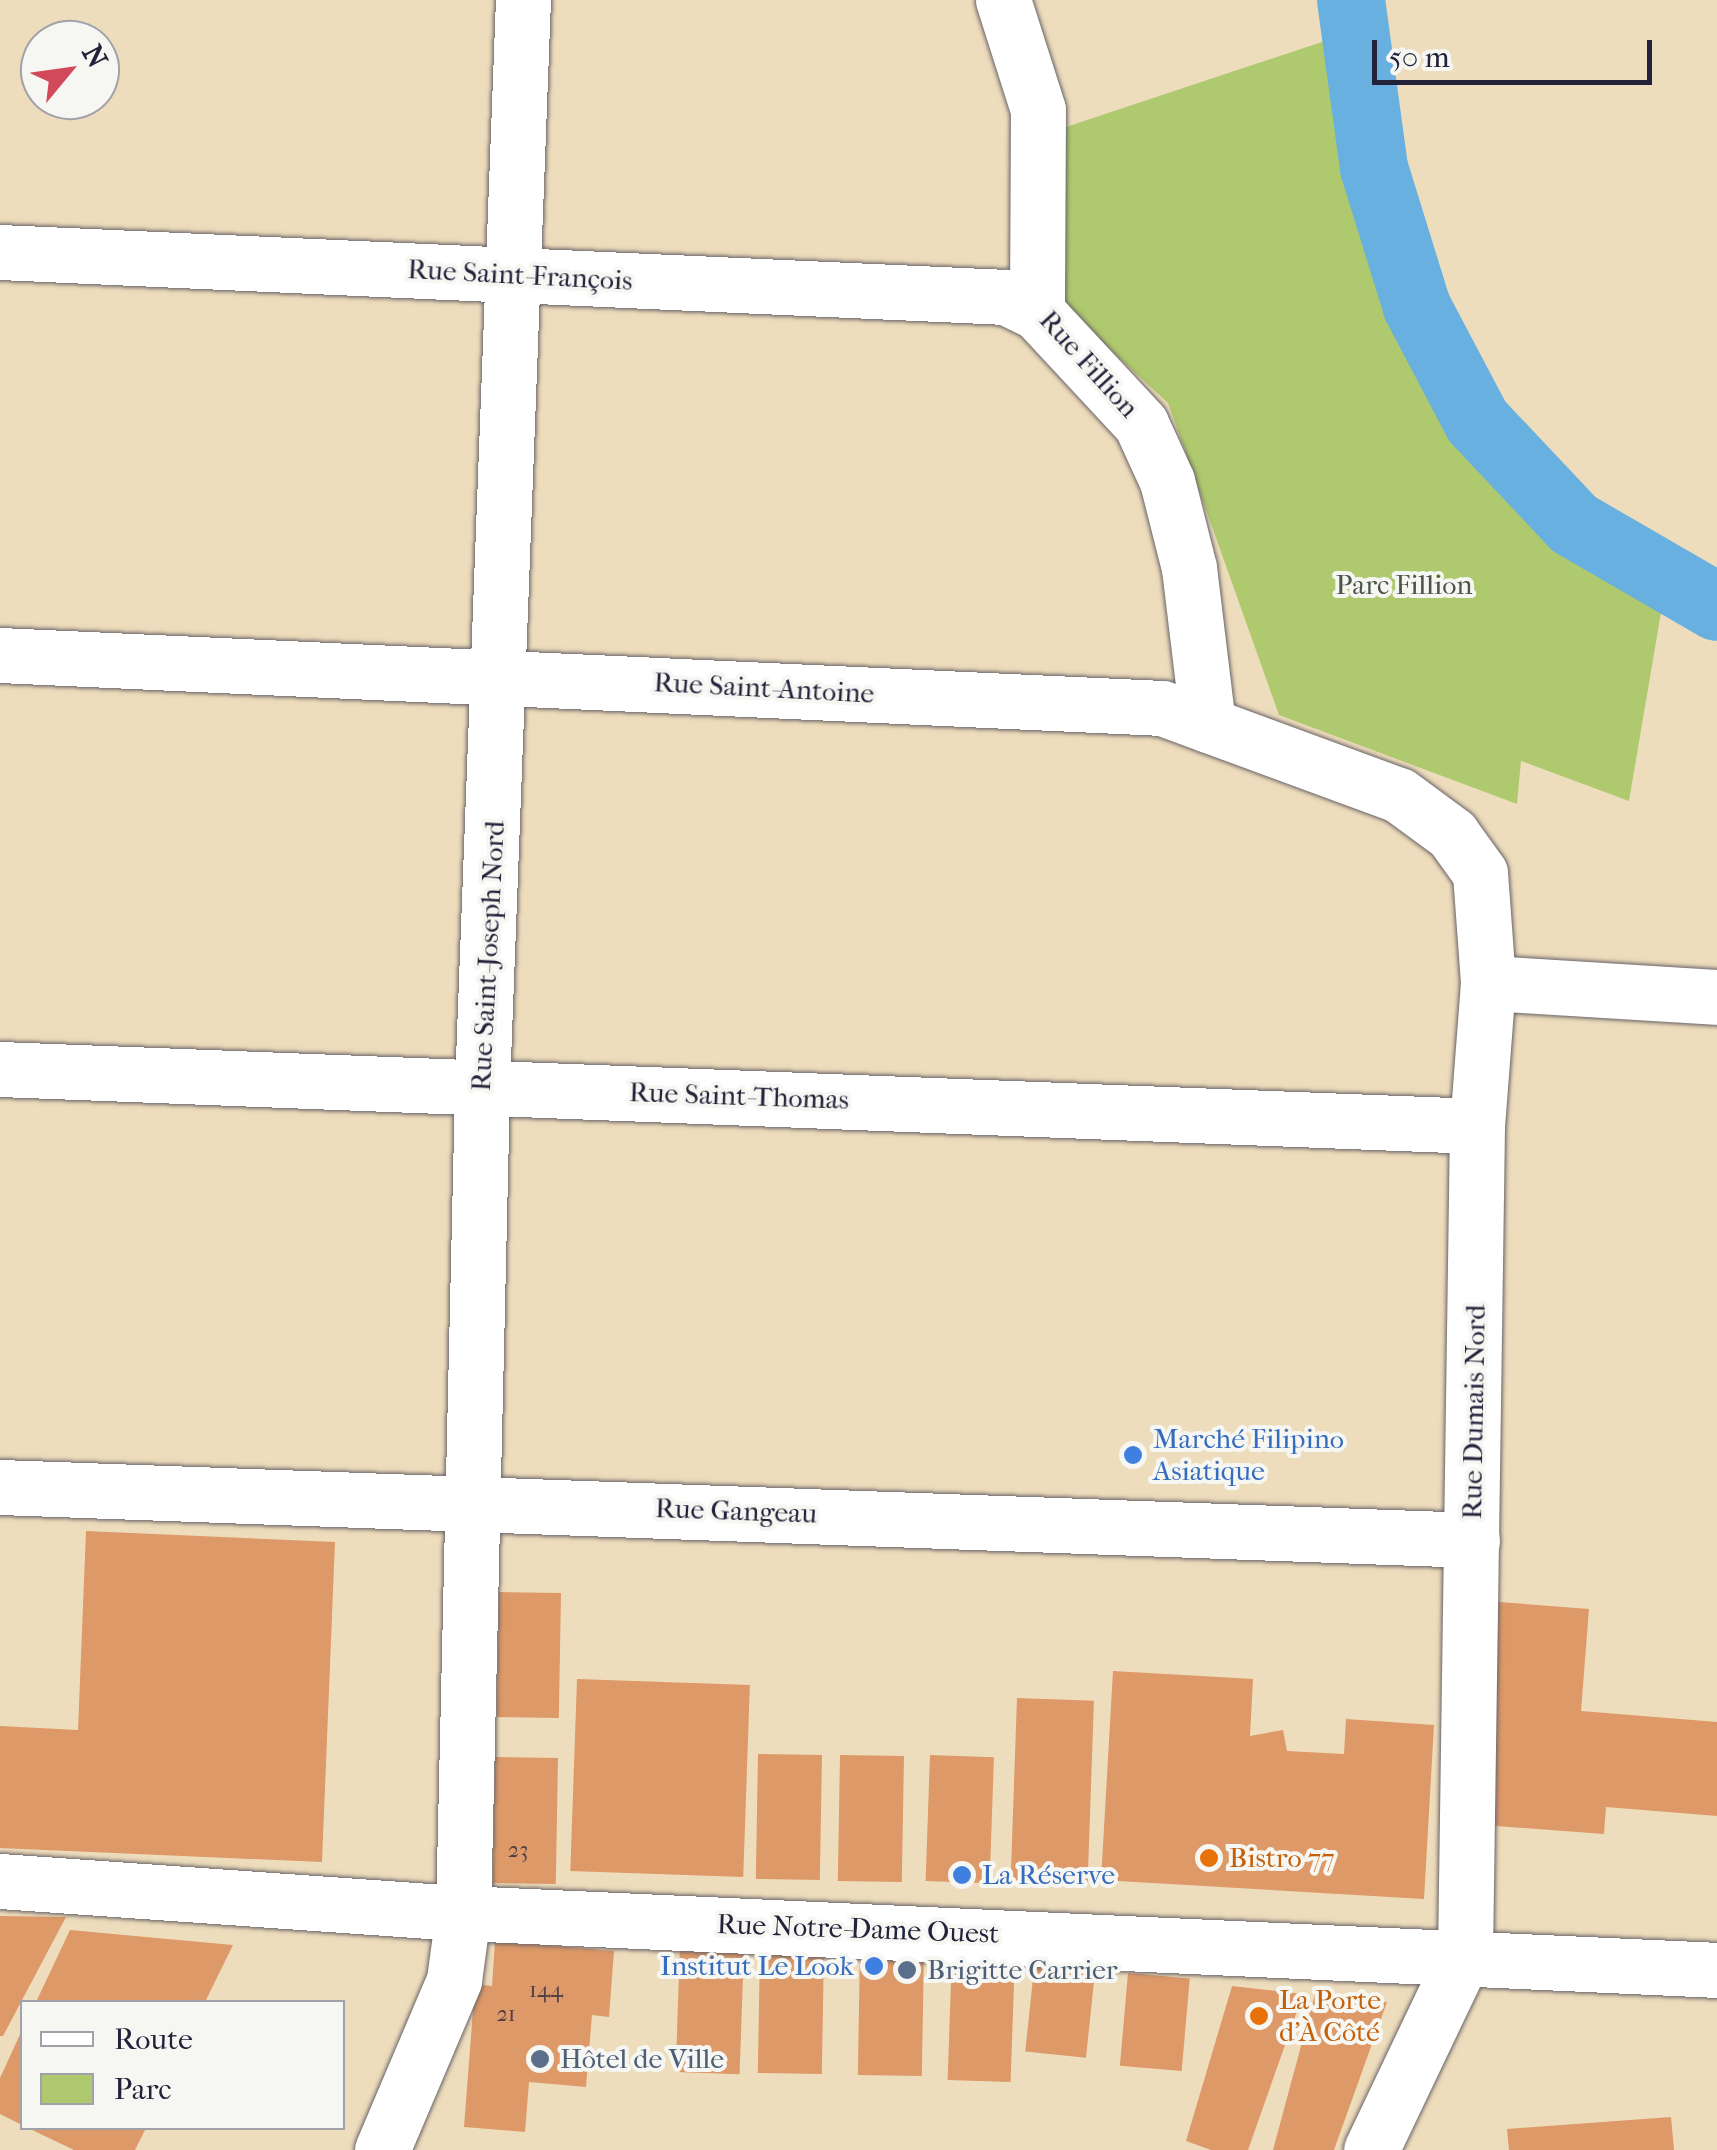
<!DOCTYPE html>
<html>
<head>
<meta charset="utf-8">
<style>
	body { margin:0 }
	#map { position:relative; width:1717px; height:2150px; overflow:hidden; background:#eeddbc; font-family:"IM FELL French Canon",serif }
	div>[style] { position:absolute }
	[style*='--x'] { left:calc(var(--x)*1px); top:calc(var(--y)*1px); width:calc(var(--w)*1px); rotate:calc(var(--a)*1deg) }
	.green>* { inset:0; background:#afc96e }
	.river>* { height:68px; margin:-34px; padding:0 34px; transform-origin:34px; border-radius:34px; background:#67b0df }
	.building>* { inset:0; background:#dd9968; transform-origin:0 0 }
	.roads { filter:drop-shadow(0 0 2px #696368) drop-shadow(0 0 2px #696368) }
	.minor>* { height:55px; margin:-27.5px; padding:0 27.5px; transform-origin:27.5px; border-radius:27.5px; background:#fff }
	.dots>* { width:28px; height:28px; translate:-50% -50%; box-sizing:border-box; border:5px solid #f6f6f2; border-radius:50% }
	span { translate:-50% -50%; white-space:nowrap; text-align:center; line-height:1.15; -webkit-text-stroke:8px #f6f6f2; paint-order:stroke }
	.number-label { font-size:22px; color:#514046 }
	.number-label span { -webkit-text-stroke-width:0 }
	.street-label { font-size:28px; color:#22223b }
	.park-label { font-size:28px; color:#4c544a }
	.shop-label { font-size:28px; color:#366cbe }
	.left { translate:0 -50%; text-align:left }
	.right { translate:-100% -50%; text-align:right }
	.food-label { font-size:28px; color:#c56008 }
	.service-label { font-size:28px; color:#4e5e75 }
	.legend { position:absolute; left:20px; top:2000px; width:325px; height:130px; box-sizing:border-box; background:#f6f6f2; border:2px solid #a1a1a9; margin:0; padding:12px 18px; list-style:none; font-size:30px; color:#22223b }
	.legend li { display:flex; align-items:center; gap:20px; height:50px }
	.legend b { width:50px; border:2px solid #a1a1a9 }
	.north { position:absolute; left:20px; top:20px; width:100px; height:100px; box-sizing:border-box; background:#f6f6f2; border:2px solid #a1a1a9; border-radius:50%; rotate:61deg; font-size:28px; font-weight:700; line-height:40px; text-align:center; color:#22223b }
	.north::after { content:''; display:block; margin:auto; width:35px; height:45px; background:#d1495b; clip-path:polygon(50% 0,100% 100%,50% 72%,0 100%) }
	.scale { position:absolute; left:1372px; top:40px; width:280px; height:45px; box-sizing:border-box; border:5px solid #22223b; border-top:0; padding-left:12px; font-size:30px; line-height:35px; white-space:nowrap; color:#22223b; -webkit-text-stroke:8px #f6f6f2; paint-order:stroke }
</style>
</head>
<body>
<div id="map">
	<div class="green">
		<div style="clip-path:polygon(1355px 31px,1374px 168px,1417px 307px,1477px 421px,1574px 524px,1666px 583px,1629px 801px,1521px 761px,1517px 804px,1279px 715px,1168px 403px,1066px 309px,1048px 133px)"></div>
	</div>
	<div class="river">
		<div style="--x:1351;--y:0;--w:170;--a:82.2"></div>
		<div style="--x:1374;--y:168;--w:145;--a:72.8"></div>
		<div style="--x:1417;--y:307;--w:129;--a:62.2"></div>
		<div style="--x:1477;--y:421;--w:141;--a:46.7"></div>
		<div style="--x:1574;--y:524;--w:165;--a:30.1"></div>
	</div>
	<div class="building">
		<div style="clip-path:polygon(86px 1531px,335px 1542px,322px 1862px,0 1848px,0 1726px,78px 1730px)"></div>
		<div style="left:499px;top:1592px;width:62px;height:125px;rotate:1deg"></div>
		<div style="clip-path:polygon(1486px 1601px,1589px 1609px,1581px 1711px,1717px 1722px,1717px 1816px,1606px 1807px,1604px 1834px,1469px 1824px)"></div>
		<div style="clip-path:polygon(1113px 1671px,1253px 1679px,1250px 1736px,1283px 1730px,1287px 1751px,1344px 1754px,1346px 1719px,1434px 1725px,1424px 1899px,1101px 1880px)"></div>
		<div style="left:577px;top:1679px;width:173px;height:192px;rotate:2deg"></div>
		<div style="left:1017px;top:1698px;width:77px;height:183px;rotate:2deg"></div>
		<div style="left:758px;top:1754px;width:64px;height:125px;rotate:1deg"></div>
		<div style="left:840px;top:1755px;width:64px;height:126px;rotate:1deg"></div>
		<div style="left:930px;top:1755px;width:64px;height:126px;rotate:2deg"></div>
		<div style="left:495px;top:1757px;width:63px;height:126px;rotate:1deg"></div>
		<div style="clip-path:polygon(0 1916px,66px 1917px,3px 2036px,0 2036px)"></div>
		<div style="clip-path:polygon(70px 1930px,233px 1945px,205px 2002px,36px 2002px)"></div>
		<div style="clip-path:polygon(495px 1941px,614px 1951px,609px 2017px,592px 2015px,586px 2087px,529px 2082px,525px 2132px,464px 2127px,475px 1984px,492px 1986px)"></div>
		<div style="left:680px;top:1946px;width:64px;height:126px;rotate:2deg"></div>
		<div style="left:760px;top:1948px;width:64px;height:125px;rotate:1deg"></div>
		<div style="left:860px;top:1949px;width:64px;height:126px;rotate:1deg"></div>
		<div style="left:952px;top:1954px;width:63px;height:126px;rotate:2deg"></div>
		<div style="left:1035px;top:1959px;width:61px;height:93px;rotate:6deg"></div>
		<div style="left:1128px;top:1973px;width:62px;height:93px;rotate:5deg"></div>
		<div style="clip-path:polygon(1232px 1986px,1303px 1994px,1248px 2150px,1211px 2150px,1186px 2141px)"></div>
		<div style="clip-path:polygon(1315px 1994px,1387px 2002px,1334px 2150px,1273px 2150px)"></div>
		<div style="clip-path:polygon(22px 2030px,22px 2125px,0 2114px,0 2078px)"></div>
		<div style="clip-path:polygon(1671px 2117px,1674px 2150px,1509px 2150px,1507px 2129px)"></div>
		<div style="clip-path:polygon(28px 2128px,146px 2128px,135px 2150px,74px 2150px)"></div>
	</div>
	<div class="roads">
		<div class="minor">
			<div style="--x:1003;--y:0;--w:115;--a:72.3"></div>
			<div style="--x:1038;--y:110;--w:202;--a:90.3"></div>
			<div style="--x:1037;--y:312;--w:153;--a:47.1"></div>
			<div style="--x:1141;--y:424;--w:63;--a:65.5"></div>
			<div style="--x:1167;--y:481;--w:90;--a:75.8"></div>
			<div style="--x:1189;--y:568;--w:158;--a:83.1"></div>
			<div style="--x:0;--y:252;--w:1007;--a:2.56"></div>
			<div style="--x:1006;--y:297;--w:34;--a:26"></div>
			<div style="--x:0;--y:655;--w:1163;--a:2.61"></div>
			<div style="--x:1162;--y:708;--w:252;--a:20.2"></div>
			<div style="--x:1399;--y:795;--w:66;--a:36.3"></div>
			<div style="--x:1452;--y:834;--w:48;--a:54.3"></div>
			<div style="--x:1480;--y:873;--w:110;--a:85.8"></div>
			<div style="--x:1488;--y:983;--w:143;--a:94.4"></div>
			<div style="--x:1477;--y:1126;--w:827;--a:90.83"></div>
			<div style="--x:1465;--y:1953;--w:218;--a:115.5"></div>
			<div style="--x:1488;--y:983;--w:229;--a:3.5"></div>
			<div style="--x:0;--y:1069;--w:1478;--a:2.21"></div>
			<div style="--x:0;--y:1487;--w:1473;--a:2.06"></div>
			<div style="--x:0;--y:1881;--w:464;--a:4"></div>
			<div style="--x:463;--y:1913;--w:1255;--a:2.6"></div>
			<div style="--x:382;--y:2150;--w:185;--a:-67"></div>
			<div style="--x:454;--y:1980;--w:68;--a:-82.3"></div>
			<div style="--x:463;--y:1913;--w:827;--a:-88.68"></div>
			<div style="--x:482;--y:1086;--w:1087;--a:-87.84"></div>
		</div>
	</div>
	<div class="dots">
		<div style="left:1133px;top:1455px;background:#3f7fe0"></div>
		<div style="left:1209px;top:1858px;background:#e8710a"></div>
		<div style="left:962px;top:1875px;background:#3f7fe0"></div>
		<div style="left:874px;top:1966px;background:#3f7fe0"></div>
		<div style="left:907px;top:1970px;background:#5c6f8a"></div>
		<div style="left:1259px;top:2016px;background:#e8710a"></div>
		<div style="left:540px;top:2059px;background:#5c6f8a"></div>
	</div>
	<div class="number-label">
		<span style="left:518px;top:1851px">23</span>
		<span style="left:546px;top:1991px">144</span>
		<span style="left:506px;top:2015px">21</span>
	</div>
	<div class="street-label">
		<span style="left:520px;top:275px;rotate:3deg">Rue Saint-François</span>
		<span style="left:1089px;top:364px;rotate:48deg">Rue Fillion</span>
		<span style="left:764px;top:688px;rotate:3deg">Rue Saint-Antoine</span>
		<span style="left:488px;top:956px;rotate:-87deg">Rue Saint-Joseph Nord</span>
		<span style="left:739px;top:1096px;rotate:2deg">Rue Saint-Thomas</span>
		<span style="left:1474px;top:1412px;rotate:-89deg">Rue Dumais Nord</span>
		<span style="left:736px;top:1511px;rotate:2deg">Rue Gangeau</span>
		<span style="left:858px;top:1929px;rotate:2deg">Rue Notre-Dame Ouest</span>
	</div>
	<div class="park-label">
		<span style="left:1404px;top:585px">Parc Fillion</span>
	</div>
	<div class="shop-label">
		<span class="left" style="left:1153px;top:1455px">Marché Filipino<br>Asiatique</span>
		<span class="left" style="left:982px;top:1875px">La Réserve</span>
		<span class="right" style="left:854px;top:1966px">Institut Le Look</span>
	</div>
	<div class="food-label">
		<span class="left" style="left:1229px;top:1858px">Bistro 77</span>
		<span class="left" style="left:1279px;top:2016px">La Porte<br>d'À Côté</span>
	</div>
	<div class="service-label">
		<span class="left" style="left:927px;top:1970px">Brigitte Carrier</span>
		<span class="left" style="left:560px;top:2059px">Hôtel de Ville</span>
	</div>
	<ul class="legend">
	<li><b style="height:12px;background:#fff"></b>Route</li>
	<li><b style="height:28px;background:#afc96e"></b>Parc</li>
	</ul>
	<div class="north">N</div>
	<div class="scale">50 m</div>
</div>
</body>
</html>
